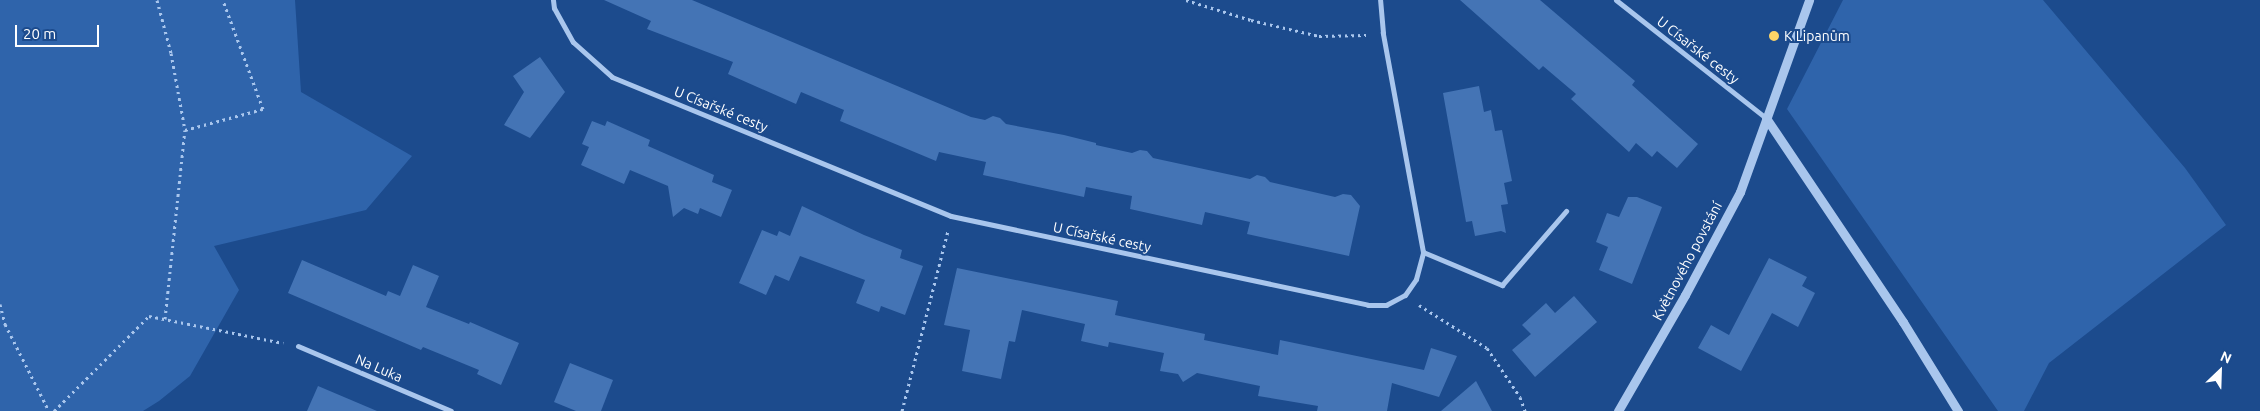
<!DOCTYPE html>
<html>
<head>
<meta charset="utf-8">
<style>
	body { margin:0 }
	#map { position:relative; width:2260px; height:411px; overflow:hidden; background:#1c4b8d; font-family:Ubuntu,sans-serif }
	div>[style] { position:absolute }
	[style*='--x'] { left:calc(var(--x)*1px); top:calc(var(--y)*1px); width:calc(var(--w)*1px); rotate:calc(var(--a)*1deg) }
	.green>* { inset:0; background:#2f64ab }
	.building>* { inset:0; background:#4474b5 }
	.path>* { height:3px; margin-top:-1.5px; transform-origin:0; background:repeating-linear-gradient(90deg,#a9c6ed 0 2.5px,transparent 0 6.5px) }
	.minor>* { height:5px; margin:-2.5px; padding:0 2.5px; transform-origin:2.5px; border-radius:2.5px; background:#a9c6ed }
	.tertiary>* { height:9px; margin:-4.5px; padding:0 4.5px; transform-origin:4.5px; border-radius:4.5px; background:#a9c6ed }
	.dots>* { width:14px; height:14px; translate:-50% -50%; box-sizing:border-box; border:2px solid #1c4b8d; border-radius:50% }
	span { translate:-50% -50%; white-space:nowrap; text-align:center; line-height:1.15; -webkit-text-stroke:4px #1c4b8d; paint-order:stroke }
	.poi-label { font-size:14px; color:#fff }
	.left { translate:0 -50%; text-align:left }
	.street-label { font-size:14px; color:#fff }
	.north { position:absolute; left:2195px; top:346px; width:50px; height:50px; -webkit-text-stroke:4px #1c4b8d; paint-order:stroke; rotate:24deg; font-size:14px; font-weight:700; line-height:20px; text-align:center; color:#fff }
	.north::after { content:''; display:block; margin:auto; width:18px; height:22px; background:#fff; clip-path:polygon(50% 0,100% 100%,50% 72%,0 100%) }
	.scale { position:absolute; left:15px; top:25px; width:84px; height:22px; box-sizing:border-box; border:2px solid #fff; border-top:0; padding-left:6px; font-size:15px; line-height:18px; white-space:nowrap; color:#fff; -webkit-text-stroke:4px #1c4b8d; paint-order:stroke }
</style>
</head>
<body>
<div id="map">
	<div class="green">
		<div style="clip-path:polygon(0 0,295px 0,301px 92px,412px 156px,366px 210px,214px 246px,239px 290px,190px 376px,159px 401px,143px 411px,0 411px)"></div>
		<div style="clip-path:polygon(1843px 0,2043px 0,2185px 168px,2226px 225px,2049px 363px,2024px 411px,1998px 411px,1787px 109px)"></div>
	</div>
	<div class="building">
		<div style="clip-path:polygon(604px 0,692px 0,971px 117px,985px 120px,993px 116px,1000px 118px,1006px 124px,1064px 135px,1096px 143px,1096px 145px,1132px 153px,1140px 150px,1147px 151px,1153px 158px,1250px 179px,1257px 175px,1265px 177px,1270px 182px,1335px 197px,1343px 194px,1351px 195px,1360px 206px,1349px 256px,1247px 234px,1250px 222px,1205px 212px,1202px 225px,1130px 209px,1132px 196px,1086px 187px,1084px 197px,983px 175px,986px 162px,939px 152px,936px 161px,840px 121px,844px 110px,801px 92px,796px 104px,728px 74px,733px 62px,647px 29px,651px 21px)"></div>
		<div style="clip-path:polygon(1460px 0,1540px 0,1635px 81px,1632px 85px,1698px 144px,1677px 168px,1657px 151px,1652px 157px,1636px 143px,1629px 152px,1571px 99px,1576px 94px,1543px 66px,1539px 70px)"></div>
		<div style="clip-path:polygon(540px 57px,565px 92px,530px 138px,504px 125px,524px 92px,513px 76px)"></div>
		<div style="clip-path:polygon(1479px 86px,1484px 112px,1491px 110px,1495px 131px,1502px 130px,1512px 181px,1504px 183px,1508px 204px,1501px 205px,1506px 233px,1501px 231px,1475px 236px,1472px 221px,1466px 222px,1443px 93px)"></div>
		<div style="clip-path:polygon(592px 121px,605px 126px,607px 121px,650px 140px,648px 146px,714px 175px,712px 182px,732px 190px,721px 217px,700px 208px,698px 214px,684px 208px,673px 217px,668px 186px,630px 170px,624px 184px,581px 165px,589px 147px,582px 144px)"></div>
		<div style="clip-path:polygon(1628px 197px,1637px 197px,1662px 207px,1632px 284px,1599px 270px,1608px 247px,1596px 242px,1607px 213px,1619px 217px)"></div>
		<div style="clip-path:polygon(802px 206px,864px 235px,902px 250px,900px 258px,923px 266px,905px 315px,881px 306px,879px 312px,856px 303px,865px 280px,800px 256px,789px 281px,775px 275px,766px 295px,739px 283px,762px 230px,777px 236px,779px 231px,790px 236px)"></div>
		<div style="clip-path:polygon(1769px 258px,1807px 277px,1802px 286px,1815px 293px,1798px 327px,1772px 313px,1741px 371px,1698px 348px,1711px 325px,1729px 335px)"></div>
		<div style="clip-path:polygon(302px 260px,386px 296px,388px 291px,400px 296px,413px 265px,439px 276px,426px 307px,469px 324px,470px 322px,519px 343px,501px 385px,477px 374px,479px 370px,423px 347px,421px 350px,288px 293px)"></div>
		<div style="clip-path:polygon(957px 268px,1118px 301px,1115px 315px,1205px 334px,1204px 340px,1278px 355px,1280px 340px,1424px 370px,1431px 348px,1457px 356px,1439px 397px,1392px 383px,1387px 411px,1317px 411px,1318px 406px,1258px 396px,1260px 386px,1197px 373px,1183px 382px,1178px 374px,1160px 371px,1164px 353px,1109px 342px,1108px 347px,1081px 341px,1085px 324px,1022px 310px,1015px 342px,1009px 341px,1001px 379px,962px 371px,970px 330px,944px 325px)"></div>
		<div style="clip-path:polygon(1574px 296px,1597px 322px,1535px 377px,1512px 350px,1531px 334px,1522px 325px,1546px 303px,1555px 313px)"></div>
		<div style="clip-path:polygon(570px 363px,613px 380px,601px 411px,576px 411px,554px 402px)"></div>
		<div style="clip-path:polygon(1476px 381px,1492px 411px,1441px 411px)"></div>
		<div style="clip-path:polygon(318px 386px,377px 411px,307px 411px)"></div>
	</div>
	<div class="path">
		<div style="--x:157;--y:0;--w:55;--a:75.2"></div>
		<div style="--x:171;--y:53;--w:78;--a:79.7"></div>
		<div style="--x:1186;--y:0;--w:68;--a:17.1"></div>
		<div style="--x:1251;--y:20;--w:70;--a:13.2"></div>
		<div style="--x:1319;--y:36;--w:47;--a:-1.2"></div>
		<div style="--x:0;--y:304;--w:21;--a:76"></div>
		<div style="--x:5;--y:324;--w:97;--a:63.2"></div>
		<div style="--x:1419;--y:305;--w:80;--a:32.3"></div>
		<div style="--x:1487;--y:348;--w:59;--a:56"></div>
		<div style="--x:1520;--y:397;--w:15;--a:70"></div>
		<div style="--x:165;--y:319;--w:190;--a:-84"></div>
		<div style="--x:185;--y:130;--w:81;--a:-15.1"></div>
		<div style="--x:263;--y:109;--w:116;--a:-110.2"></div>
		<div style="--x:54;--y:411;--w:134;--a:-45"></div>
		<div style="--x:149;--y:316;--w:137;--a:11.4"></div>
		<div style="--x:902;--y:411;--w:186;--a:-75.7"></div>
	</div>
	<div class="minor">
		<div style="--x:553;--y:0;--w:8;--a:83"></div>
		<div style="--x:554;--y:8;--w:39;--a:61"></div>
		<div style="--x:573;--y:42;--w:52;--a:41.9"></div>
		<div style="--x:612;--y:77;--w:366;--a:22.3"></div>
		<div style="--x:951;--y:216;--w:426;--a:12"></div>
		<div style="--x:1368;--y:305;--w:18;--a:0"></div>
		<div style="--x:1386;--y:305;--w:21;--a:-28"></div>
		<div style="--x:1405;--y:295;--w:19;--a:-55"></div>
		<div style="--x:1416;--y:279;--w:28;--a:-75"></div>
		<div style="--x:1423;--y:252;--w:223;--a:-100.4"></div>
		<div style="--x:1383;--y:33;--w:33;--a:-95"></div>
		<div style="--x:1616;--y:0;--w:191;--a:38.2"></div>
		<div style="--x:1423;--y:252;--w:86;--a:22.7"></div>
		<div style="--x:1502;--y:285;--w:98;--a:-49.1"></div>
		<div style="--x:298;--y:346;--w:166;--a:23"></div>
	</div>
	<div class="tertiary">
		<div style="--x:1766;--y:118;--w:246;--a:56.1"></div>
		<div style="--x:1903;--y:322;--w:105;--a:58.3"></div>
		<div style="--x:1618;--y:411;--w:134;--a:-60"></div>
		<div style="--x:1685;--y:295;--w:117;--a:-61.9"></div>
		<div style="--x:1740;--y:192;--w:204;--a:-70.2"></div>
	</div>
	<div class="dots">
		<div style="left:1774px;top:36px;background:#fdd567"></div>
	</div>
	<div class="poi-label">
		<span class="left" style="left:1784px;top:36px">K Lipanům</span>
	</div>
	<div class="street-label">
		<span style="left:1698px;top:50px;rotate:38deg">U Císařské cesty</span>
		<span style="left:721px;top:109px;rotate:22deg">U Císařské cesty</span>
		<span style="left:1102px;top:237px;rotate:12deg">U Císařské cesty</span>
		<span style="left:1687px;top:261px;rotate:-62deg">Květnového povstání</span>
		<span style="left:379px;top:368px;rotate:23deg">Na Luka</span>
	</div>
	<div class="north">N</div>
	<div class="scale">20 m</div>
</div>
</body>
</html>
